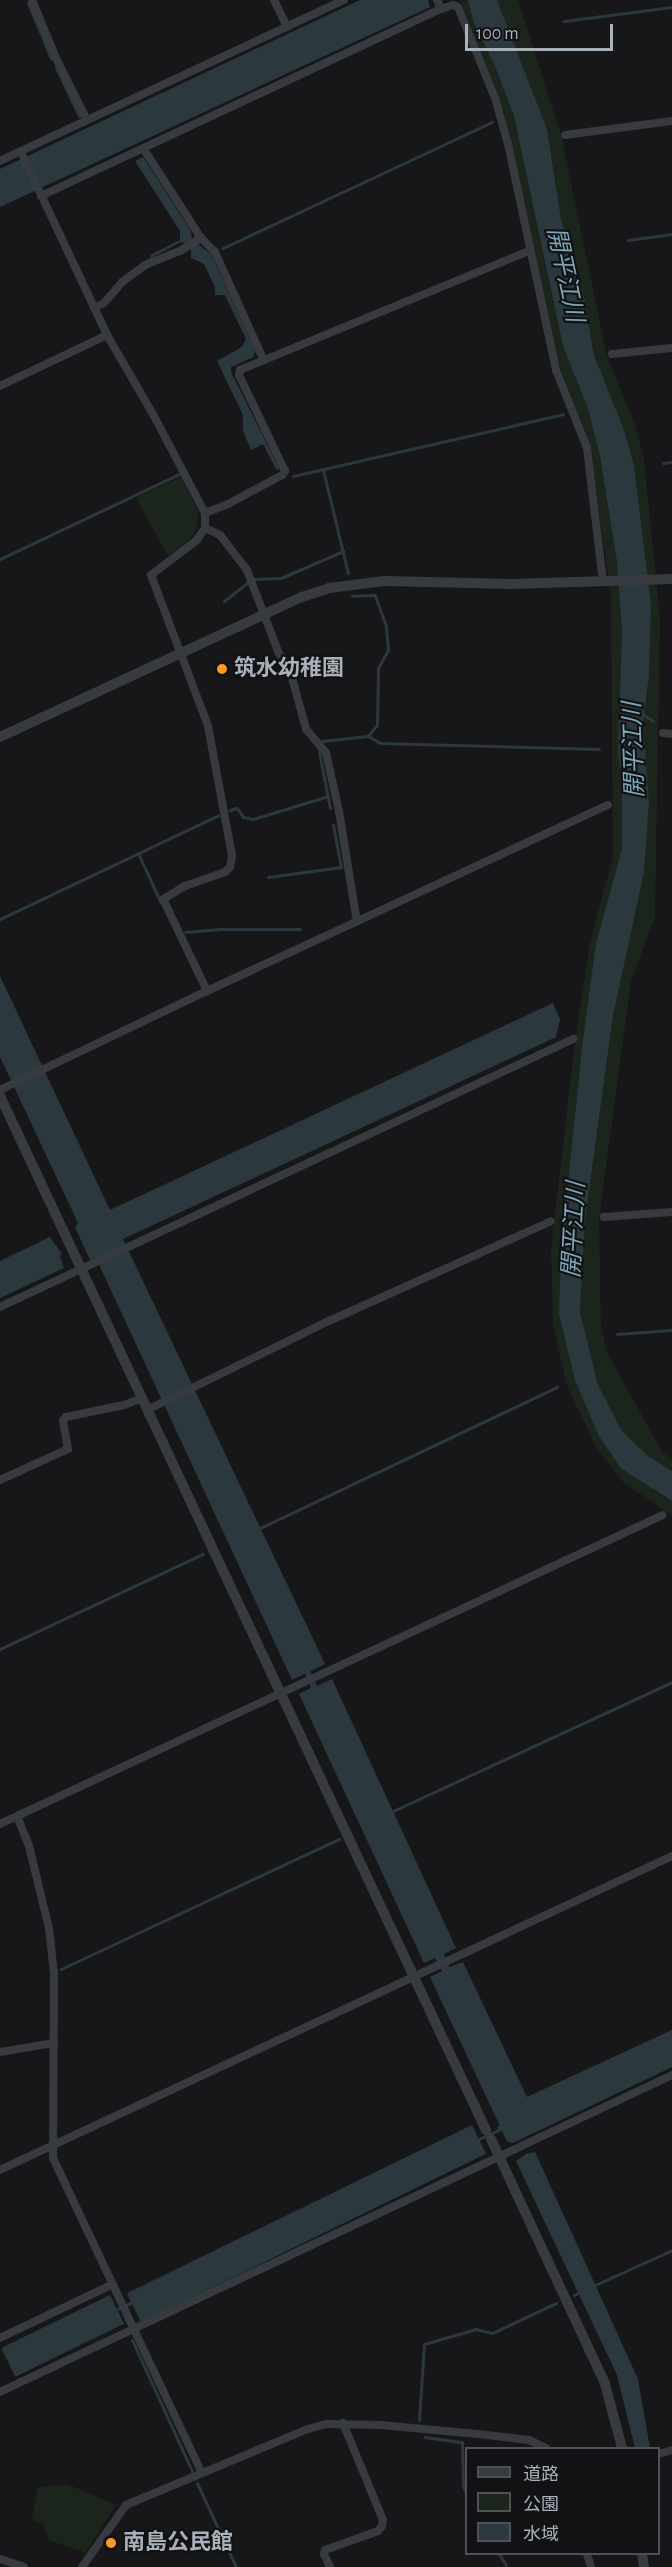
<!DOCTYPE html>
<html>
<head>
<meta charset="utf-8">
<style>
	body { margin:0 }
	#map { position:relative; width:672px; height:2567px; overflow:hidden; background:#171719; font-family:"Alegreya Sans","Noto Sans JP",sans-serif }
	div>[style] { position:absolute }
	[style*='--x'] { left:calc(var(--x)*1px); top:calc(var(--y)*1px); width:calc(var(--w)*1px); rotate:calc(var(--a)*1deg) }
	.green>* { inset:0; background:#1c251c }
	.water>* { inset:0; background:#2b393f; transform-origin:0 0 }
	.stream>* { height:3px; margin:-1.5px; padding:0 1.5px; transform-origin:1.5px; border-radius:1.5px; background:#2b393f }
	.minor>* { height:8px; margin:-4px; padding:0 4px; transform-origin:4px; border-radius:4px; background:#373a3f }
	.tertiary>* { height:10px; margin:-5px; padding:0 5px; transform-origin:5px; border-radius:5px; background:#373a3f }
	.dots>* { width:16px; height:16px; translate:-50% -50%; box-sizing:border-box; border:3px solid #121214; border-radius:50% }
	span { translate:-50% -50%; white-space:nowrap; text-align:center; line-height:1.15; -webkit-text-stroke:4.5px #121214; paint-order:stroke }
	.poi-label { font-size:22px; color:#a8b0ba; font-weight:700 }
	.left { translate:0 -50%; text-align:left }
	.water-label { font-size:24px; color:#7ca5b8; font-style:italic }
	.legend { position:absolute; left:465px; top:2447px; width:195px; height:108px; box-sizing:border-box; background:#121214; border:2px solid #4e5156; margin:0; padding:8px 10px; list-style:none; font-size:18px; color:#a8b0ba }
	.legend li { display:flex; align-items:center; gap:12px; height:30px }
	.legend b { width:30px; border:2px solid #4e5156 }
	.scale { position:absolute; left:465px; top:24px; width:148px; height:27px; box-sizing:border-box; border:3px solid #a8b0ba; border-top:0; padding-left:8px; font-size:18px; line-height:21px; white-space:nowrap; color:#a8b0ba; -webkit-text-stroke:4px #121214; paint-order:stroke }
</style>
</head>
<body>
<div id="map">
	<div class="green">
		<div style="clip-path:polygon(443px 0,469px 1px,473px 20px,496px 69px,514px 116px,563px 346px,588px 409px,600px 456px,617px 562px,622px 632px,618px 750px,622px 786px,622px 850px,596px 943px,575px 1380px,657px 1493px,672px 1501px,672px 1515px,624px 1483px,597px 1449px,567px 1386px,553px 1325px,551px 1250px,575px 1041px,590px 943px,613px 856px,611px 597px,590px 447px,558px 361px,505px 116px,461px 1px)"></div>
		<div style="clip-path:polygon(497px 0,518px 0,561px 135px,607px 357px,635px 424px,644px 460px,660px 618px,655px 917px,631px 981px,599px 1218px,601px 1327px,607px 1352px,662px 1452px,672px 1459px,672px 1471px,648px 1456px,622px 1431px,598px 1385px,580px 1312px,585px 1220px,613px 1016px,644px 872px,649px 802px,643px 723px,649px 675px,651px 606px,634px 465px,624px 430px,594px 355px,584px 297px,561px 219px,547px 129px)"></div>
		<div style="clip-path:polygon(181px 477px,198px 511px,197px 529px,190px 539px,168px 556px,136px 498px)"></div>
		<div style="clip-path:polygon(67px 2484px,116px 2505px,85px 2553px,49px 2540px,44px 2525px,32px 2519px,38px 2487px)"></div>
	</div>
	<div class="water">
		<div style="clip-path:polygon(360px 0,428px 0,430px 7px,0 207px,0 169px)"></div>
		<div style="clip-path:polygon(468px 0,497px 0,547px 129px,561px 219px,584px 297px,594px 355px,624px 430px,634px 465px,651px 606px,649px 675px,643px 723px,649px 802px,644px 872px,613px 1016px,585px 1220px,580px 1312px,598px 1385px,622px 1431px,648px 1456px,672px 1471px,672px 1501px,621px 1468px,599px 1436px,575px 1380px,559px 1314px,561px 1253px,582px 1048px,596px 943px,622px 849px,622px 786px,618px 750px,622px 632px,617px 562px,600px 456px,588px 409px,563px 346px,514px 116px,496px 69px,473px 20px)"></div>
		<div style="clip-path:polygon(143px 157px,191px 231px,192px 240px,211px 254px,255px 351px,253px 357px,231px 367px,231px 372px,279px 468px,277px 471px,263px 444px,251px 450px,243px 431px,243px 415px,217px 361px,242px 347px,246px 339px,225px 295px,215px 295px,215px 287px,204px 264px,191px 258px,191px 250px,187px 244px,181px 242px,151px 258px,150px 255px,180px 240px,180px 231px,135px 161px)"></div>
		<div style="clip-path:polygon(0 976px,110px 1210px,553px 1003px,560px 1019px,556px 1037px,123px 1239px,325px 1664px,310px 1671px,317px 1686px,332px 1679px,456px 1948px,444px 1954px,450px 1967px,463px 1962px,527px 2097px,672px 2030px,672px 2067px,513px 2143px,507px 2141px,502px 2131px,499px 2132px,497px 2127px,500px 2126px,430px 1977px,442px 1971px,435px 1958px,424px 1963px,299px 1694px,311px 1688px,305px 1674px,292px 1680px,96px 1258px,90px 1260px,75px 1227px,78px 1223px,0 1057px)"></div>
		<div style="clip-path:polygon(50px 1237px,62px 1254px,60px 1256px,64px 1268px,0 1298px,0 1261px)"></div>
		<div style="left:472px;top:2125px;width:32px;height:384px;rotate:64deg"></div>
		<div style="clip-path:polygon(535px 2152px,638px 2379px,650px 2448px,635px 2448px,617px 2375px,516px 2161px,526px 2154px)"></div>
		<div style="left:110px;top:2295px;width:32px;height:121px;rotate:64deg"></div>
	</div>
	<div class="stream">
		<div style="--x:28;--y:3;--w:60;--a:67.3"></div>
		<div style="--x:564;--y:21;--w:109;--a:-7.4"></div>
		<div style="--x:56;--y:67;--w:54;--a:64.9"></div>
		<div style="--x:628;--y:240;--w:44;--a:-7.8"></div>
		<div style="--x:223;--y:248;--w:297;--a:-25.1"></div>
		<div style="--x:663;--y:463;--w:9;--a:-6"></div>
		<div style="--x:323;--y:470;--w:106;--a:76.4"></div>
		<div style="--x:293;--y:476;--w:277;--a:-12.9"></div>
		<div style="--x:0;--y:559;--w:198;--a:-25.4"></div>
		<div style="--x:253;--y:579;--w:28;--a:-2"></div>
		<div style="--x:281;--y:578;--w:68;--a:-23.5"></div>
		<div style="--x:224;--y:601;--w:31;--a:-38"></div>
		<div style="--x:642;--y:714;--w:13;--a:32"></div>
		<div style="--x:368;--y:736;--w:14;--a:30"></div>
		<div style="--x:380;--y:743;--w:219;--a:1.6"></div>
		<div style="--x:322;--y:741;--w:46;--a:-6.2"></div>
		<div style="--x:368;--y:736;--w:14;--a:-51"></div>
		<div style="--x:377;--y:725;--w:57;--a:-89"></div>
		<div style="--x:378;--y:668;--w:21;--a:-61"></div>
		<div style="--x:388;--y:650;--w:24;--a:-95"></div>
		<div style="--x:386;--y:626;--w:33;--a:-110"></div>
		<div style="--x:375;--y:595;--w:23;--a:178"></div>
		<div style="--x:319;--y:752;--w:57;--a:78.9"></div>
		<div style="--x:230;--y:810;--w:7;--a:-16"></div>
		<div style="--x:237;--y:808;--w:11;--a:56"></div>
		<div style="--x:243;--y:817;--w:10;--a:11"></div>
		<div style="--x:253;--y:819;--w:78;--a:-17"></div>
		<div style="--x:138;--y:853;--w:53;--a:65.4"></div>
		<div style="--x:268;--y:877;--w:74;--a:-7.8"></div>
		<div style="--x:341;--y:867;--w:43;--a:-100.8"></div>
		<div style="--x:0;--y:919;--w:242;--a:-25.4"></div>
		<div style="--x:185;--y:932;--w:35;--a:-5"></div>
		<div style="--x:220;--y:929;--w:80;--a:0"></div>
		<div style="--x:617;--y:1334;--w:55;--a:-4.2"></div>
		<div style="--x:260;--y:1528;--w:329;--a:-25.4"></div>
		<div style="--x:0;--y:1649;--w:224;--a:-25.1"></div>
		<div style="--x:393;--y:1811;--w:307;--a:-24.8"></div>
		<div style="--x:61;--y:1969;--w:307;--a:-25.1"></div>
		<div style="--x:479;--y:2139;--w:23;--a:-25"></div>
		<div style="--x:595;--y:2285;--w:85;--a:-24.4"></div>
		<div style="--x:574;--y:2295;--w:4;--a:-27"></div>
		<div style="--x:115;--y:2310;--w:21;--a:-25"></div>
		<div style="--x:132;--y:2340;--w:144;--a:65.4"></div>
		<div style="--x:419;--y:2420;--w:76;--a:-86.2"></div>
		<div style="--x:424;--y:2344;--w:54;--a:-16.1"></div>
		<div style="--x:476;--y:2329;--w:16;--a:14"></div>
		<div style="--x:492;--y:2333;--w:71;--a:-25.1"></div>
		<div style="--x:425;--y:2437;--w:37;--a:8"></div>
		<div style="--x:462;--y:2442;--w:44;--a:88.7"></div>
		<div style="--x:463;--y:2486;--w:8;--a:67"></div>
		<div style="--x:197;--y:2483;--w:93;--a:65.1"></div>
		<div style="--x:499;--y:2554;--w:13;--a:58"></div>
	</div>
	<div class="minor">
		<div style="--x:32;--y:0;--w:63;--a:67.5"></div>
		<div style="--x:56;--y:58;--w:69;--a:63.4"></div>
		<div style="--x:274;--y:0;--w:30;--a:64"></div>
		<div style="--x:437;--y:0;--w:10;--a:66"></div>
		<div style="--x:565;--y:135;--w:108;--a:-7.5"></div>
		<div style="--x:143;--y:148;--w:107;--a:57.2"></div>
		<div style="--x:201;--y:238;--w:20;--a:45"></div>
		<div style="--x:215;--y:252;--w:117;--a:65.8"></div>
		<div style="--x:21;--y:152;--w:202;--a:64.8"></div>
		<div style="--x:107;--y:335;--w:94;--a:59.9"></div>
		<div style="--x:154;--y:416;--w:110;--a:62.3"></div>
		<div style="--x:205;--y:513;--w:15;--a:90"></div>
		<div style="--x:205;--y:528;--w:14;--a:124"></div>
		<div style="--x:197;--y:540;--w:58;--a:142.7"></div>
		<div style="--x:151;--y:575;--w:161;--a:69.3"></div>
		<div style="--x:208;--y:726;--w:132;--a:79.5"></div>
		<div style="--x:232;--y:856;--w:11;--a:100"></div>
		<div style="--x:230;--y:867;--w:7;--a:135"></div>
		<div style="--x:225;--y:872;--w:42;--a:160.7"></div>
		<div style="--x:185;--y:886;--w:26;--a:149"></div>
		<div style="--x:163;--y:899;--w:102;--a:64.4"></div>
		<div style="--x:0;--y:161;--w:380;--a:-25.1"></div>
		<div style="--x:41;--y:196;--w:442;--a:-25.1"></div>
		<div style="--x:441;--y:9;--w:13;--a:-18"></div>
		<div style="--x:453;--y:5;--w:5;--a:22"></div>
		<div style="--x:458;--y:7;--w:98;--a:67.9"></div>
		<div style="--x:495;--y:98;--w:48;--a:74.2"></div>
		<div style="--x:508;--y:144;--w:231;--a:78"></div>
		<div style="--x:556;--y:370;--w:84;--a:68.3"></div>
		<div style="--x:587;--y:448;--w:135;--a:83.2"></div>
		<div style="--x:94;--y:308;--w:11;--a:-27"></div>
		<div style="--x:104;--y:303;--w:28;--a:-49"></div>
		<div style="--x:122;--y:282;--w:29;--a:-36"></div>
		<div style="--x:145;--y:265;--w:38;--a:-22"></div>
		<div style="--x:180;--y:251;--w:25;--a:-32"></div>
		<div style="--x:612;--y:354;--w:60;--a:-5.7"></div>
		<div style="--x:0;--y:386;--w:119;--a:-25.5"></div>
		<div style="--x:205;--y:513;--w:25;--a:-21"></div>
		<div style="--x:228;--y:504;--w:61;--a:-28.2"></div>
		<div style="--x:282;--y:475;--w:5;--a:-53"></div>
		<div style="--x:285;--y:471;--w:106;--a:-115.6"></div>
		<div style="--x:239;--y:375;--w:5;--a:-79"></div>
		<div style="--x:240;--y:370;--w:313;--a:-22.4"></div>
		<div style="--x:205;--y:528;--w:17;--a:25"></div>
		<div style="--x:220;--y:535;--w:44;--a:52.4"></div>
		<div style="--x:247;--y:570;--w:87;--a:69.1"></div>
		<div style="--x:278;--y:651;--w:26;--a:61"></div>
		<div style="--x:291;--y:674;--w:57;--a:74.7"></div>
		<div style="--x:306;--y:729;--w:31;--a:50"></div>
		<div style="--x:326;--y:753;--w:59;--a:77.4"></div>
		<div style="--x:339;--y:811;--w:112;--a:80.8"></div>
		<div style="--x:663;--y:733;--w:9;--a:6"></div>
		<div style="--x:0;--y:1090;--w:229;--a:-25.6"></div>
		<div style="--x:207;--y:991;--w:442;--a:-24.9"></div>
		<div style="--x:604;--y:1217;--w:68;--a:-4.2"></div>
		<div style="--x:0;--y:1307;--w:633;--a:-25.07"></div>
		<div style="--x:147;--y:1410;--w:203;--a:-26.1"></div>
		<div style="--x:329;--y:1321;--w:243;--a:-24.2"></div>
		<div style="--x:0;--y:1480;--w:75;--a:-24.5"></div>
		<div style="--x:68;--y:1449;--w:29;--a:-100"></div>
		<div style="--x:63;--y:1420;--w:4;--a:-45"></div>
		<div style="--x:66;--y:1417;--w:59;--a:-11.7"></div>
		<div style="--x:124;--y:1405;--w:19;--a:-21"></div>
		<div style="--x:17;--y:1816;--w:32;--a:68"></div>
		<div style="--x:29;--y:1846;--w:84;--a:76.3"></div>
		<div style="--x:49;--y:1928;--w:46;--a:83.8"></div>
		<div style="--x:54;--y:1974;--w:184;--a:90.3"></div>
		<div style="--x:53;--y:2158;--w:348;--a:64.7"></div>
		<div style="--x:0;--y:1824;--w:731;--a:-24.99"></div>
		<div style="--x:0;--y:2052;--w:55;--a:-9.5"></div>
		<div style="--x:0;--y:2170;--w:742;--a:-25.04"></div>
		<div style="--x:0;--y:2338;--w:125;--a:-25.5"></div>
		<div style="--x:0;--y:2392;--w:743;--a:-25.25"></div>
		<div style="--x:658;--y:2454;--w:15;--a:-16"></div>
		<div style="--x:587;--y:2554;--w:14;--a:73"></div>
		<div style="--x:0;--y:2559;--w:25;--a:18"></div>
		<div style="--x:82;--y:2567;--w:76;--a:-54.6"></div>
		<div style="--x:126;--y:2505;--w:194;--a:-22.7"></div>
		<div style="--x:305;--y:2430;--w:22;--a:-16"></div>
		<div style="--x:326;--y:2424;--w:55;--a:1"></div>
		<div style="--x:381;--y:2425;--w:97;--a:5.3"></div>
		<div style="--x:478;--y:2434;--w:51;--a:6.7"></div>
		<div style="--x:529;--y:2440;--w:19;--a:25"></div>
		<div style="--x:330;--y:2567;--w:14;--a:-115"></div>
		<div style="--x:324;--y:2554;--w:4;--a:-76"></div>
		<div style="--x:325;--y:2550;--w:56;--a:-19.7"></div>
		<div style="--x:378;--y:2531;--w:6;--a:-51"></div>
		<div style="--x:382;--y:2526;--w:6;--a:-81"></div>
		<div style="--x:383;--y:2520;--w:105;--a:-112.4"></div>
	</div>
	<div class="tertiary">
		<div style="--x:0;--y:737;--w:333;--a:-24.9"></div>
		<div style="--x:302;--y:597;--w:28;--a:-18"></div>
		<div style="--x:329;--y:588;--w:56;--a:-7.1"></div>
		<div style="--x:385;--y:581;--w:126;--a:1.4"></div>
		<div style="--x:511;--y:584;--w:161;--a:-1.8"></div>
		<div style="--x:0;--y:1096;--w:1143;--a:64.83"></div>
		<div style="--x:491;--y:2139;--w:270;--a:65"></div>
		<div style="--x:605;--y:2384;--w:66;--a:75.1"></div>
		<div style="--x:642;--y:2554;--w:13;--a:81"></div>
	</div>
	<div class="dots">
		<div style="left:222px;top:669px;background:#ff9829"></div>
		<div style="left:111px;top:2543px;background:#ff9829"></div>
	</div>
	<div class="poi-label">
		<span class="left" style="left:234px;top:669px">筑水幼稚園</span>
		<span class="left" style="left:123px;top:2543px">南島公民館</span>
	</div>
	<div class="water-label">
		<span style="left:564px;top:275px;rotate:78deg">開平江川</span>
		<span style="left:635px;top:750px;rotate:-92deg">開平江川</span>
		<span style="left:575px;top:1230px;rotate:-87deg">開平江川</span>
	</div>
	<ul class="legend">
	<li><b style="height:8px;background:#373a3f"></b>道路</li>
	<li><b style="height:16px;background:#1c251c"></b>公園</li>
	<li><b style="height:16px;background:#2b393f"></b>水域</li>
	</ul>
	<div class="scale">100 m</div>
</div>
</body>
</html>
